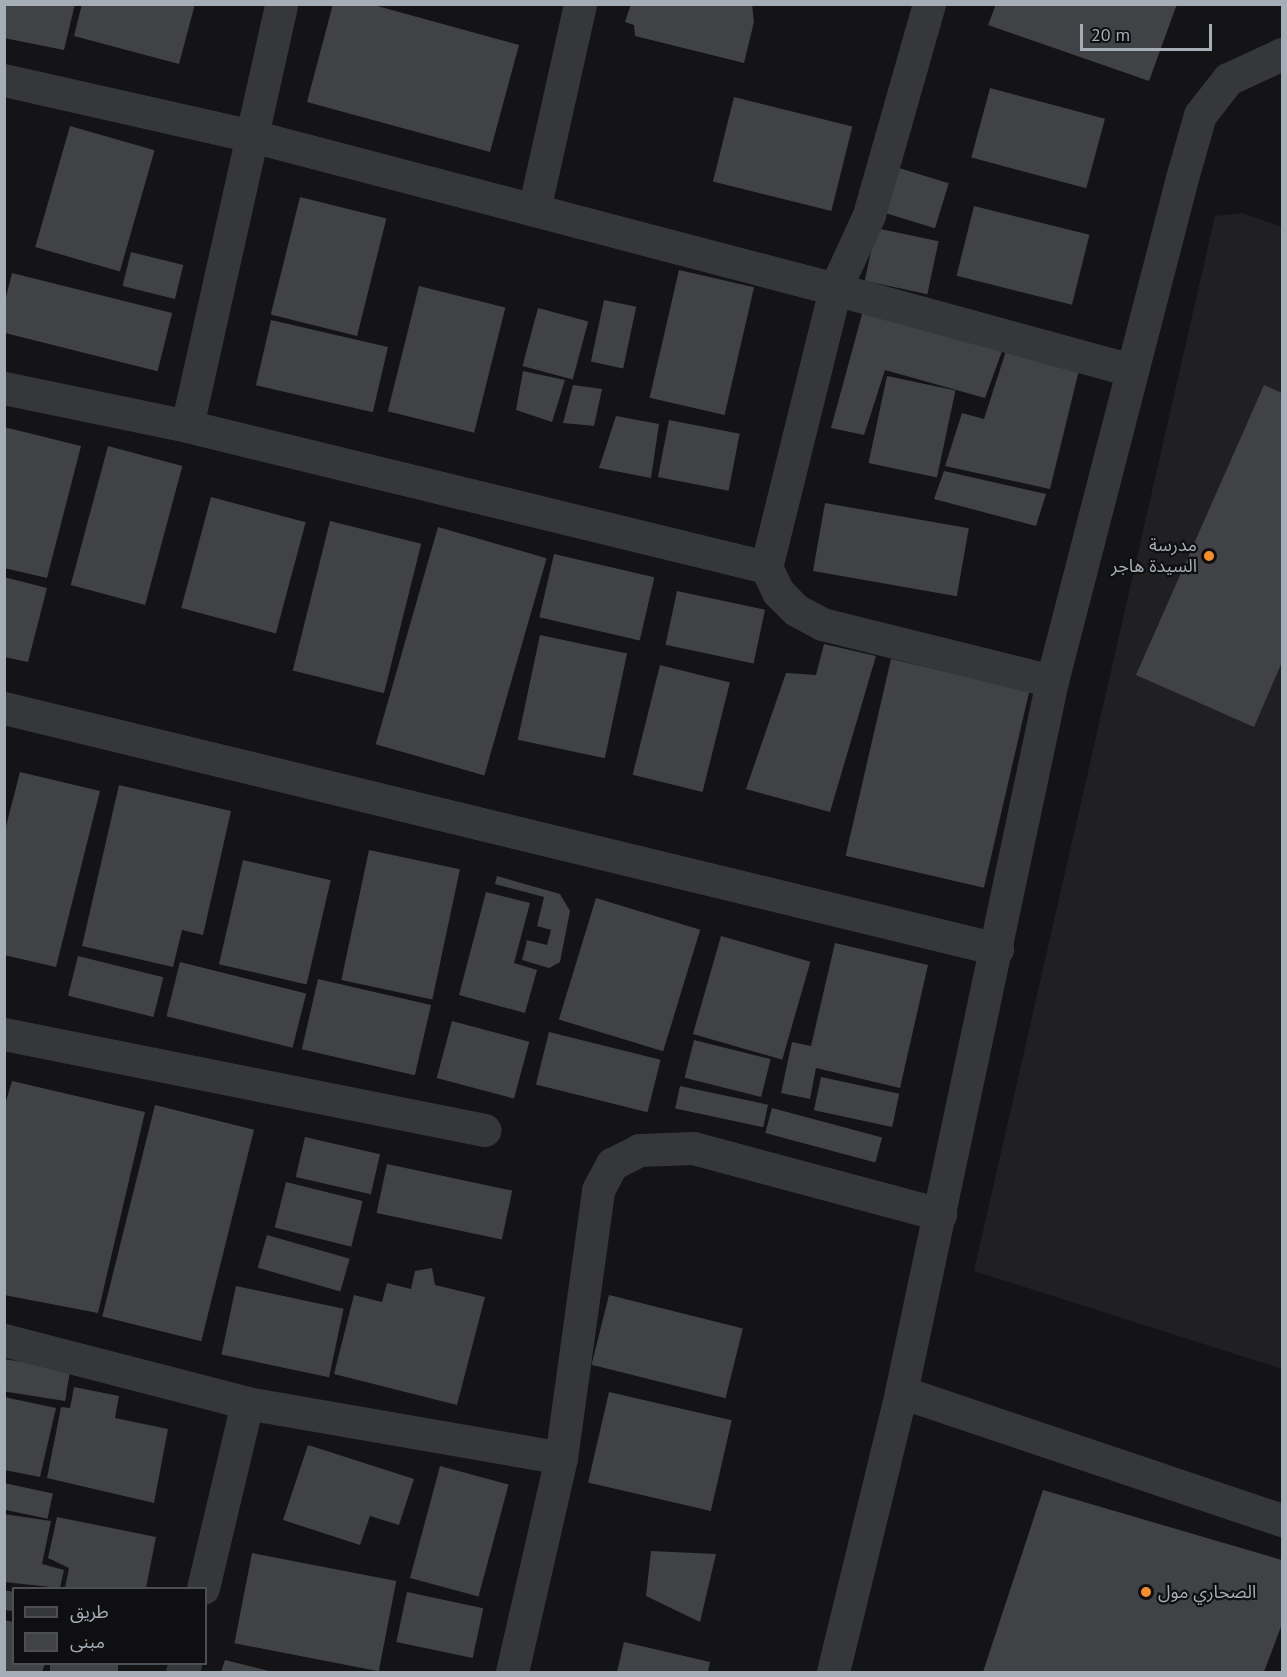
<!DOCTYPE html>
<html>
<head>
<meta charset="utf-8">
<style>
	body { margin:0 }
	#map { position:relative; width:1287px; height:1677px; overflow:hidden; background:#141416; font-family:"PT Sans","Noto Sans Arabic",sans-serif }
	div>[style] { position:absolute }
	[style*='--x'] { left:calc(var(--x)*1px); top:calc(var(--y)*1px); width:calc(var(--w)*1px); rotate:calc(var(--a)*1deg) }
	.built>* { inset:0; background:#202023 }
	.building>* { inset:0; background:#404246; transform-origin:0 0 }
	.minor>* { height:33px; margin:-16.5px; padding:0 16.5px; transform-origin:16.5px; border-radius:16.5px; background:#35373b }
	.dots>* { width:16px; height:16px; translate:-50% -50%; box-sizing:border-box; border:3px solid #0f0f11; border-radius:50% }
	span { translate:-50% -50%; white-space:nowrap; text-align:center; line-height:1.15; -webkit-text-stroke:4.5px #0f0f11; paint-order:stroke }
	.poi-label { font-size:18px; color:#a5adb6 }
	.right { translate:-100% -50%; text-align:right }
	.left { translate:0 -50%; text-align:left }
	.frame { position:absolute; inset:0; border:6px solid #a5adb6; pointer-events:none }
	.legend { position:absolute; left:12px; top:1587px; width:195px; height:78px; box-sizing:border-box; background:#0f0f11; border:2px solid #4b4e53; margin:0; padding:8px 10px; list-style:none; font-size:18px; color:#a5adb6 }
	.legend li { display:flex; align-items:center; gap:12px; height:30px }
	.legend b { width:30px; border:2px solid #4b4e53 }
	.scale { position:absolute; left:1080px; top:24px; width:132px; height:27px; box-sizing:border-box; border:3px solid #a5adb6; border-top:0; padding-left:8px; font-size:18px; line-height:21px; white-space:nowrap; color:#a5adb6; -webkit-text-stroke:4px #0f0f11; paint-order:stroke }
</style>
</head>
<body>
<div id="map">
	<div class="built">
		<div style="clip-path:polygon(1242px 213px,1282px 227px,1282px 1369px,974px 1271px,1215px 216px)"></div>
	</div>
	<div class="building">
		<div style="clip-path:polygon(4px 4px,75px 4px,64px 50px,4px 38px)"></div>
		<div style="clip-path:polygon(82px 4px,195px 4px,179px 64px,74px 36px)"></div>
		<div style="clip-path:polygon(333px 4px,370px 4px,519px 45px,490px 152px,307px 102px)"></div>
		<div style="clip-path:polygon(631px 4px,752px 4px,754px 22px,744px 63px,635px 36px,634px 25px,625px 22px)"></div>
		<div style="clip-path:polygon(996px 4px,1177px 4px,1149px 81px,988px 25px)"></div>
		<div style="left:990px;top:88px;width:119px;height:72px;rotate:15deg"></div>
		<div style="left:734px;top:97px;width:122px;height:87px;rotate:14deg"></div>
		<div style="left:70px;top:126px;width:88px;height:126px;rotate:16deg"></div>
		<div style="left:899px;top:168px;width:52px;height:47px;rotate:17deg"></div>
		<div style="left:300px;top:197px;width:89px;height:121px;rotate:14deg"></div>
		<div style="left:974px;top:206px;width:119px;height:72px;rotate:14deg"></div>
		<div style="left:876px;top:228px;width:64px;height:54px;rotate:12deg"></div>
		<div style="left:131px;top:252px;width:54px;height:35px;rotate:14deg"></div>
		<div style="left:679px;top:270px;width:77px;height:131px;rotate:13deg"></div>
		<div style="left:12px;top:273px;width:165px;height:60px;rotate:14deg"></div>
		<div style="left:419px;top:286px;width:89px;height:129px;rotate:14deg"></div>
		<div style="left:604px;top:300px;width:33px;height:63px;rotate:12deg"></div>
		<div style="clip-path:polygon(864px 307px,1005px 343px,985px 398px,885px 370px,864px 435px,831px 428px)"></div>
		<div style="left:538px;top:308px;width:52px;height:60px;rotate:15deg"></div>
		<div style="left:271px;top:320px;width:120px;height:67px;rotate:13deg"></div>
		<div style="clip-path:polygon(1006px 351px,1080px 366px,1050px 489px,945px 466px,962px 413px,984px 419px)"></div>
		<div style="clip-path:polygon(523px 371px,565px 380px,552px 422px,516px 410px)"></div>
		<div style="left:887px;top:376px;width:70px;height:89px;rotate:12deg"></div>
		<div style="clip-path:polygon(573px 385px,602px 389px,594px 426px,563px 423px)"></div>
		<div style="clip-path:polygon(1264px 385px,1282px 393px,1282px 662px,1254px 727px,1136px 675px)"></div>
		<div style="clip-path:polygon(616px 416px,659px 424px,651px 478px,599px 468px)"></div>
		<div style="left:669px;top:420px;width:72px;height:58px;rotate:11deg"></div>
		<div style="clip-path:polygon(4px 427px,81px 446px,47px 578px,4px 568px)"></div>
		<div style="left:108px;top:446px;width:77px;height:144px;rotate:15deg"></div>
		<div style="clip-path:polygon(944px 471px,1046px 494px,1036px 526px,934px 499px)"></div>
		<div style="left:211px;top:497px;width:98px;height:115px;rotate:15deg"></div>
		<div style="left:825px;top:503px;width:146px;height:69px;rotate:10deg"></div>
		<div style="left:330px;top:521px;width:94px;height:154px;rotate:14deg"></div>
		<div style="left:438px;top:527px;width:113px;height:226px;rotate:16deg"></div>
		<div style="left:554px;top:554px;width:103px;height:65px;rotate:13deg"></div>
		<div style="clip-path:polygon(4px 577px,47px 588px,28px 662px,4px 657px)"></div>
		<div style="left:677px;top:591px;width:90px;height:55px;rotate:12deg"></div>
		<div style="left:540px;top:635px;width:89px;height:107px;rotate:12deg"></div>
		<div style="clip-path:polygon(824px 644px,876px 656px,830px 812px,746px 789px,786px 673px,816px 675px)"></div>
		<div style="left:891px;top:659px;width:142px;height:202px;rotate:13deg"></div>
		<div style="left:660px;top:665px;width:72px;height:113px;rotate:14deg"></div>
		<div style="clip-path:polygon(20px 772px,100px 791px,56px 967px,4px 955px,4px 834px)"></div>
		<div style="clip-path:polygon(119px 785px,231px 811px,203px 935px,182px 930px,173px 967px,82px 946px)"></div>
		<div style="left:369px;top:850px;width:93px;height:133px;rotate:12deg"></div>
		<div style="left:243px;top:860px;width:90px;height:107px;rotate:13deg"></div>
		<div style="clip-path:polygon(497px 876px,560px 894px,570px 911px,560px 962px,549px 968px,522px 960px,527px 940px,547px 945px,551px 930px,537px 926px,544px 897px,495px 884px)"></div>
		<div style="clip-path:polygon(486px 892px,530px 903px,514px 963px,537px 970px,525px 1013px,459px 995px)"></div>
		<div style="left:596px;top:898px;width:109px;height:127px;rotate:17deg"></div>
		<div style="left:721px;top:936px;width:93px;height:102px;rotate:16deg"></div>
		<div style="clip-path:polygon(835px 943px,928px 965px,900px 1088px,816px 1068px,810px 1099px,781px 1093px,792px 1042px,811px 1046px)"></div>
		<div style="left:78px;top:956px;width:88px;height:41px;rotate:14deg"></div>
		<div style="left:180px;top:962px;width:130px;height:56px;rotate:14deg"></div>
		<div style="left:318px;top:979px;width:116px;height:72px;rotate:13deg"></div>
		<div style="left:452px;top:1021px;width:80px;height:59px;rotate:15deg"></div>
		<div style="left:549px;top:1032px;width:115px;height:54px;rotate:14deg"></div>
		<div style="left:694px;top:1040px;width:79px;height:39px;rotate:14deg"></div>
		<div style="left:821px;top:1077px;width:80px;height:34px;rotate:12deg"></div>
		<div style="clip-path:polygon(12px 1081px,145px 1112px,98px 1313px,4px 1295px,4px 1108px)"></div>
		<div style="left:680px;top:1086px;width:90px;height:23px;rotate:12deg"></div>
		<div style="left:155px;top:1105px;width:102px;height:218px;rotate:14deg"></div>
		<div style="left:772px;top:1108px;width:114px;height:26px;rotate:15deg"></div>
		<div style="left:305px;top:1137px;width:77px;height:41px;rotate:13deg"></div>
		<div style="left:387px;top:1164px;width:128px;height:50px;rotate:12deg"></div>
		<div style="left:286px;top:1182px;width:79px;height:47px;rotate:14deg"></div>
		<div style="left:267px;top:1235px;width:86px;height:34px;rotate:16deg"></div>
		<div style="clip-path:polygon(432px 1268px,435px 1285px,485px 1297px,457px 1405px,334px 1374px,354px 1295px,382px 1302px,387px 1283px,411px 1289px,415px 1271px)"></div>
		<div style="left:236px;top:1286px;width:110px;height:70px;rotate:12deg"></div>
		<div style="left:609px;top:1295px;width:138px;height:72px;rotate:14deg"></div>
		<div style="left:4px;top:1359px;width:67px;height:32px;rotate:9deg"></div>
		<div style="clip-path:polygon(74px 1387px,119px 1396px,115px 1418px,168px 1429px,154px 1503px,47px 1478px,61px 1407px,70px 1408px)"></div>
		<div style="left:609px;top:1392px;width:126px;height:93px;rotate:13deg"></div>
		<div style="clip-path:polygon(4px 1397px,56px 1408px,40px 1477px,4px 1470px)"></div>
		<div style="clip-path:polygon(308px 1445px,414px 1479px,399px 1525px,370px 1516px,360px 1545px,283px 1520px)"></div>
		<div style="left:440px;top:1466px;width:71px;height:116px;rotate:15deg"></div>
		<div style="left:4px;top:1483px;width:50px;height:26px;rotate:12deg"></div>
		<div style="clip-path:polygon(1043px 1490px,1282px 1560px,1282px 1624px,1264px 1672px,983px 1672px)"></div>
		<div style="clip-path:polygon(4px 1514px,51px 1521px,42px 1564px,64px 1570px,60px 1588px,4px 1582px)"></div>
		<div style="clip-path:polygon(57px 1517px,156px 1537px,146px 1588px,65px 1588px,69px 1568px,48px 1558px)"></div>
		<div style="clip-path:polygon(651px 1551px,716px 1554px,700px 1622px,646px 1596px)"></div>
		<div style="left:252px;top:1553px;width:147px;height:92px;rotate:11deg"></div>
		<div style="clip-path:polygon(4px 1590px,14px 1592px,14px 1611px,4px 1610px)"></div>
		<div style="left:407px;top:1592px;width:78px;height:51px;rotate:12deg"></div>
		<div style="clip-path:polygon(4px 1620px,14px 1622px,14px 1664px,45px 1664px,42px 1672px,4px 1672px)"></div>
		<div style="clip-path:polygon(624px 1642px,710px 1662px,708px 1672px,617px 1672px)"></div>
		<div style="clip-path:polygon(225px 1660px,273px 1672px,221px 1672px)"></div>
		<div style="left:50px;top:1664px;width:68px;height:8px"></div>
	</div>
	<div class="minor">
		<div style="--x:929;--y:4;--w:219;--a:105.9"></div>
		<div style="--x:869;--y:215;--w:81;--a:114.7"></div>
		<div style="--x:835;--y:289;--w:308;--a:15.3"></div>
		<div style="--x:4;--y:80;--w:254;--a:12.7"></div>
		<div style="--x:252;--y:136;--w:603;--a:14.7"></div>
		<div style="--x:835;--y:289;--w:286;--a:103.9"></div>
		<div style="--x:766;--y:567;--w:28;--a:64"></div>
		<div style="--x:778;--y:592;--w:25;--a:45"></div>
		<div style="--x:796;--y:610;--w:30;--a:28"></div>
		<div style="--x:822;--y:624;--w:237;--a:13.9"></div>
		<div style="--x:534;--y:210;--w:211;--a:-77.4"></div>
		<div style="--x:4;--y:388;--w:187;--a:11.7"></div>
		<div style="--x:187;--y:426;--w:596;--a:13.69"></div>
		<div style="--x:187;--y:426;--w:432;--a:-77.4"></div>
		<div style="--x:4;--y:708;--w:1022;--a:13.64"></div>
		<div style="--x:4;--y:1034;--w:490;--a:11.3"></div>
		<div style="--x:4;--y:1340;--w:251;--a:14.5"></div>
		<div style="--x:247;--y:1403;--w:319;--a:9.9"></div>
		<div style="--x:901;--y:1392;--w:402;--a:18.6"></div>
		<div style="--x:203;--y:1588;--w:190;--a:-76.6"></div>
		<div style="--x:182;--y:1672;--w:9;--a:-69"></div>
		<div style="--x:512;--y:1672;--w:220;--a:-77.1"></div>
		<div style="--x:561;--y:1458;--w:271;--a:-82.1"></div>
		<div style="--x:598;--y:1190;--w:30;--a:-62"></div>
		<div style="--x:612;--y:1164;--w:30;--a:-27"></div>
		<div style="--x:639;--y:1150;--w:54;--a:-2.1"></div>
		<div style="--x:693;--y:1148;--w:256;--a:15"></div>
		<div style="--x:833;--y:1672;--w:288;--a:-76.3"></div>
		<div style="--x:901;--y:1392;--w:727;--a:-78.01"></div>
		<div style="--x:1052;--y:681;--w:520;--a:-75.51"></div>
		<div style="--x:1182;--y:178;--w:66;--a:-74.1"></div>
		<div style="--x:1200;--y:115;--w:46;--a:-52.1"></div>
		<div style="--x:1228;--y:79;--w:60;--a:-24.8"></div>
	</div>
	<div class="dots">
		<div style="left:1209px;top:556px;background:#f58e2d"></div>
		<div style="left:1146px;top:1592px;background:#f58e2d"></div>
	</div>
	<div class="poi-label">
		<span class="right" style="left:1197px;top:556px">مدرسة<br>السيدة هاجر</span>
		<span class="left" style="left:1158px;top:1592px">الصحاري مول</span>
	</div>
	<div class="frame"></div>
	<ul class="legend">
	<li><b style="height:8px;background:#35373b"></b>طريق</li>
	<li><b style="height:16px;background:#404246"></b>مبنى</li>
	</ul>
	<div class="scale">20 m</div>
</div>
</body>
</html>
